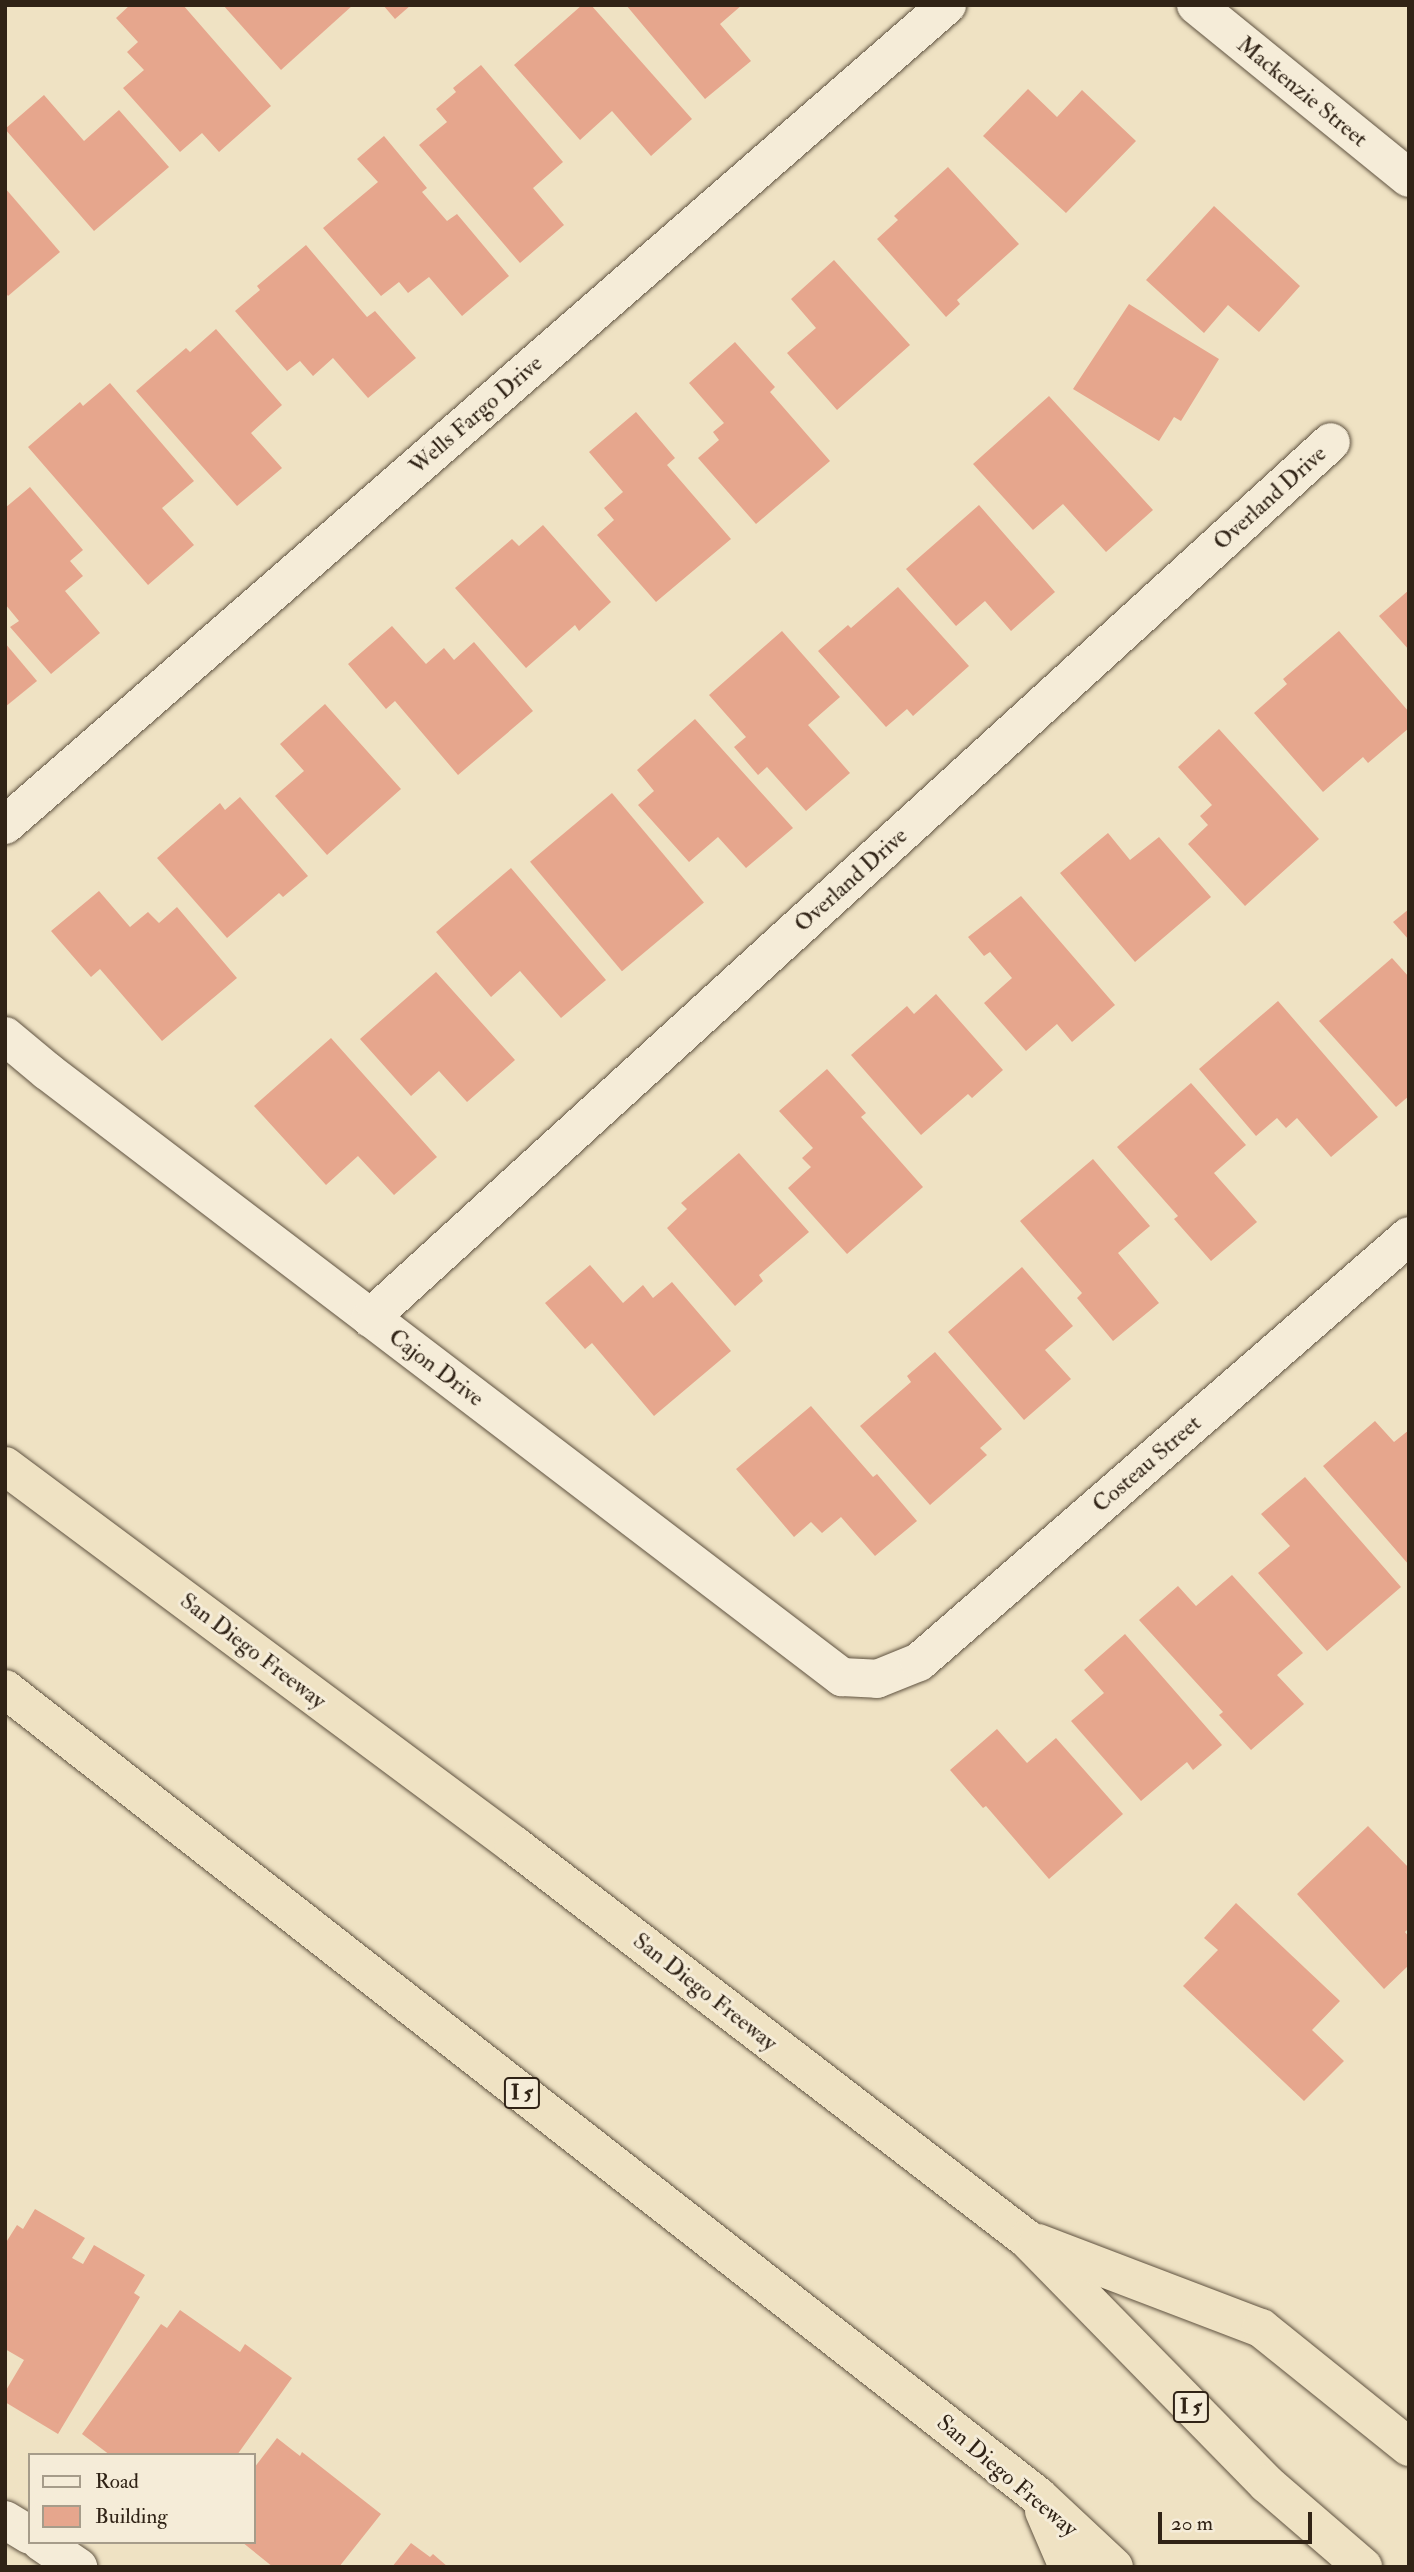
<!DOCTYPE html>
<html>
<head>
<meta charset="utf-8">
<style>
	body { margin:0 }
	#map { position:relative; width:1414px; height:2572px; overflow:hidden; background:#efe2c3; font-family:"IM FELL Double Pica",serif }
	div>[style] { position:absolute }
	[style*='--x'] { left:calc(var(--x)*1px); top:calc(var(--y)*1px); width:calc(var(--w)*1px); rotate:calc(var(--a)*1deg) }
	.building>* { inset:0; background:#e6a68d; transform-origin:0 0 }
	.roads { filter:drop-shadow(0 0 2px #605341) drop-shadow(0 0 2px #605341) }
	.minor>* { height:38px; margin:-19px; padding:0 19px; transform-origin:19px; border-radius:19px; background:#f5ecd8 }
	.highway>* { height:38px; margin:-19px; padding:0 19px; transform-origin:19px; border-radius:19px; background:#efe2c3 }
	span { translate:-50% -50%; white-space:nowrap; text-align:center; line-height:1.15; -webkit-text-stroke:6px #f5ecd8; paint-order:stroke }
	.shield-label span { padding:2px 5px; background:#f5ecd8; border:2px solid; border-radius:5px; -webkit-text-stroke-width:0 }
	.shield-label { font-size:21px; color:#302316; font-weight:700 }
	.street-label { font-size:23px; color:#302316 }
	.frame { position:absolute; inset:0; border:7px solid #302316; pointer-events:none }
	.legend { position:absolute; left:28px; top:2453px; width:228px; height:91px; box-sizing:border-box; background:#f5ecd8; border:2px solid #a69c8a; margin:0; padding:9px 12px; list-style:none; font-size:21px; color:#302316 }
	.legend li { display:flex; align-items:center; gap:14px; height:35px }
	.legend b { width:35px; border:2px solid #a69c8a }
	.scale { position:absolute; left:1158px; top:2512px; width:154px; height:32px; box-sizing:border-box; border:4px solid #302316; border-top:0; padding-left:9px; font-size:21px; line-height:24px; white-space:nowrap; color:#302316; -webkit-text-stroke:5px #f5ecd8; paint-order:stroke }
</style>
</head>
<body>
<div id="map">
	<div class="building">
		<div style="clip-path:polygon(130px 5px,183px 5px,271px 106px,219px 152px,202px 133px,180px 152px,123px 88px,144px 70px,127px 52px,138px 42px,116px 18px)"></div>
		<div style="clip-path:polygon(223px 5px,353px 5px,281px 70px)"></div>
		<div style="clip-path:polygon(383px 5px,411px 5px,395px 19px)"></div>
		<div style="clip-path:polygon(582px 5px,591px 5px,692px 119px,651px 156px,612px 111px,580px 140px,514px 65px)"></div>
		<div style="clip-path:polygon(626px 5px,742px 5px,720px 24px,751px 61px,705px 99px)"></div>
		<div style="clip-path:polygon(481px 65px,563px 162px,533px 188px,564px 225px,520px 263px,419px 145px,447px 122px,436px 109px,456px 92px,453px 88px)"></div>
		<div style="clip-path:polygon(1028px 89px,1057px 117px,1082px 90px,1136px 141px,1066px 213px,983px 136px)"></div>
		<div style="clip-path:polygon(44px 95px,84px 141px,119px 110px,169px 167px,94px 231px,5px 129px)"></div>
		<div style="clip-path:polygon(384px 136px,427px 188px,422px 192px,447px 221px,457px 214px,509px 276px,462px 316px,429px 277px,408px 293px,399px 282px,381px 296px,323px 228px,378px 182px,357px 159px)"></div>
		<div style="clip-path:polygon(948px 167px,1019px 244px,957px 300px,960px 304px,946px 317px,877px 239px,898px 220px,894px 216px)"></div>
		<div style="clip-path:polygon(5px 188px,60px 252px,8px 296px,5px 292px)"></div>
		<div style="clip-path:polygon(1214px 206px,1300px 286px,1259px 332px,1228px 305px,1204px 333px,1146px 280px)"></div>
		<div style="clip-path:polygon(306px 245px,367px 317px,375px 311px,416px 358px,368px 398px,333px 358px,313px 376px,300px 361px,287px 371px,235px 311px,260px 290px,257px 286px)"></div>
		<div style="clip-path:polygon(834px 260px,910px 345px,837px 410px,787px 353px,816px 328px,791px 299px)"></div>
		<div style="clip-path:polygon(1129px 304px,1219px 359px,1181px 421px,1174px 417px,1159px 441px,1073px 389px)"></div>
		<div style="clip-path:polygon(216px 329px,282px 405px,251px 433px,282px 468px,237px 506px,136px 391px,186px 348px,190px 352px)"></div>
		<div style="clip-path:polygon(735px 342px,775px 387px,770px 392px,830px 461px,756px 524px,698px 458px,719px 440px,713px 432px,724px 423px,689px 383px)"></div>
		<div style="clip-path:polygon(110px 383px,194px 481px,162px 508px,194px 545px,148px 585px,28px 447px,80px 402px,83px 406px)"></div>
		<div style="clip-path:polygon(1049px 396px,1153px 510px,1106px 552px,1063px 504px,1033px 530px,973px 464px)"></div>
		<div style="clip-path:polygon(636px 412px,675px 458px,667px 465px,731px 539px,656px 602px,597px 535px,614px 520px,604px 508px,623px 492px,589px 452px)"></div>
		<div style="clip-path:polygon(30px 487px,83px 550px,70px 561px,83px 576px,65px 591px,100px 633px,51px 674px,10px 627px,19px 621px,5px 604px,5px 508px)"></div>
		<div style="clip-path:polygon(979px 505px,1055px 592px,1011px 631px,985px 601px,956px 626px,906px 569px)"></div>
		<div style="clip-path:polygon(543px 525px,611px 602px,579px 631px,575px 625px,526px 668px,455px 588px,512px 539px,519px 546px)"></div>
		<div style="clip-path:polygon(898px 587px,969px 666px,913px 716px,907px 709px,886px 727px,818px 651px,848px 625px,851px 628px)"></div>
		<div style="clip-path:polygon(1409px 590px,1409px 650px,1379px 616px)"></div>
		<div style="clip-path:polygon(392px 626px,426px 664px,444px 648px,454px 660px,474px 642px,533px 711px,458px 775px,395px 701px,386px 709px,348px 664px)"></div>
		<div style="clip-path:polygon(782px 631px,840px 697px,808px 725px,850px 773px,806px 811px,767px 767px,758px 775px,734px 747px,746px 737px,709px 695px)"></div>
		<div style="clip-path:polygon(1339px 631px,1409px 712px,1409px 728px,1368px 763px,1363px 757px,1323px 792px,1254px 713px,1287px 684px,1283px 679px)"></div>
		<div style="clip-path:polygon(5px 643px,37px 681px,5px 707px)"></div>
		<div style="clip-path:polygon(325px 704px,401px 789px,327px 855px,275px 796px,304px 771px,280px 744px)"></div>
		<div style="clip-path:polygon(695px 719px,793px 828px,746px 868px,718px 837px,689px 862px,638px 805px,654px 791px,637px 770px)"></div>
		<div style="clip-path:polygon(1219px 729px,1319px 839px,1245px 906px,1188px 844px,1208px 825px,1200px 816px,1212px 805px,1178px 767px)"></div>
		<div style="left:612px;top:793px;width:143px;height:107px;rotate:50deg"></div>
		<div style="clip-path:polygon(240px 797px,308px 876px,283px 897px,279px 893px,227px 938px,157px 858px,220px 803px,225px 810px)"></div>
		<div style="clip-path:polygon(1108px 833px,1130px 860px,1159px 837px,1211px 897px,1135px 962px,1060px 873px)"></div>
		<div style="clip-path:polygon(511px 868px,606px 980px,561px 1018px,520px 971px,491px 997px,436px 932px)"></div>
		<div style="clip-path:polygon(99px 891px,130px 927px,148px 912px,159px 923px,177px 907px,237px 978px,162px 1041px,100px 969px,91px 977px,51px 931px)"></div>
		<div style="clip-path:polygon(1021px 896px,1115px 1005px,1072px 1042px,1057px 1024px,1026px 1051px,984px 1003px,1012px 978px,990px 952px,984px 956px,968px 937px)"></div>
		<div style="clip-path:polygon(1409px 909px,1409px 940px,1393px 922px)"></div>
		<div style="clip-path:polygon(1392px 958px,1409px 977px,1409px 1096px,1396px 1107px,1319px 1021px)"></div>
		<div style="clip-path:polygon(436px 972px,515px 1060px,467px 1102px,439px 1071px,411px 1096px,360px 1039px)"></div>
		<div style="clip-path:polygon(936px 994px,1003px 1070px,972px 1098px,968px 1094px,921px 1135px,851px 1055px,907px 1006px,914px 1014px)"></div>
		<div style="clip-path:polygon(1278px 1001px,1378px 1117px,1331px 1157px,1297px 1118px,1286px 1128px,1277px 1118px,1256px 1136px,1199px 1069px)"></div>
		<div style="clip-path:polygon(331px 1038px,437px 1157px,394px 1195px,358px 1156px,326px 1185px,254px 1106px)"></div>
		<div style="clip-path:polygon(827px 1069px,866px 1113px,861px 1117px,923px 1187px,847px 1254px,788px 1188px,811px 1167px,802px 1158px,813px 1148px,779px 1111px)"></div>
		<div style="clip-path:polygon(1191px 1083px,1246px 1145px,1214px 1173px,1257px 1222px,1211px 1261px,1174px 1219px,1178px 1216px,1117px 1147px)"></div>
		<div style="clip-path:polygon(739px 1153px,809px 1232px,759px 1275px,763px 1281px,735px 1306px,667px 1228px,687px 1209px,681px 1203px)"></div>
		<div style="clip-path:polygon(1093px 1159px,1150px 1226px,1118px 1253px,1159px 1303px,1113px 1341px,1077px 1298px,1082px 1293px,1020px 1221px)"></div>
		<div style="clip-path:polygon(590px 1265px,623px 1303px,643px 1285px,653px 1298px,672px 1282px,731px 1351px,654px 1416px,592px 1343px,585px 1349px,545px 1303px)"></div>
		<div style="clip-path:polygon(1022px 1267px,1073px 1326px,1045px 1350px,1071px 1379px,1024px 1420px,948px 1332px)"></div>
		<div style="clip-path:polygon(935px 1352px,1002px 1429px,980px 1448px,987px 1455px,930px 1505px,860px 1426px,911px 1382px,907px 1376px)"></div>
		<div style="clip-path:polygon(811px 1406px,873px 1477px,877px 1474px,917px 1521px,875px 1556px,841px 1517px,822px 1533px,811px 1522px,794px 1537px,736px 1469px)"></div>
		<div style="clip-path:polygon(1375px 1421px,1394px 1442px,1409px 1430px,1409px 1565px,1323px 1466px)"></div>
		<div style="clip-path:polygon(1305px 1477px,1401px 1587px,1327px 1651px,1258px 1573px,1290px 1546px,1261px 1514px)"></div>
		<div style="clip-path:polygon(1232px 1575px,1303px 1653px,1277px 1675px,1304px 1704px,1251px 1750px,1219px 1715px,1223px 1712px,1139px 1620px,1178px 1586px,1196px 1606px)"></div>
		<div style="clip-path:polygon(1125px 1634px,1222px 1745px,1193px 1770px,1187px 1762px,1141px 1801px,1071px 1721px,1104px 1693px,1084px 1670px)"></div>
		<div style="clip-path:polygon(997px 1729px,1027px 1763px,1056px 1738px,1123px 1814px,1049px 1879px,986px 1806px,983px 1808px,950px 1770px)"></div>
		<div style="clip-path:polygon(1368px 1826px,1409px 1868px,1409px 1928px,1405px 1932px,1409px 1937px,1409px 1965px,1384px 1989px,1297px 1894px)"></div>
		<div style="clip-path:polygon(1236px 1903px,1340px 2001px,1312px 2030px,1344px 2061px,1304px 2101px,1183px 1986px,1218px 1950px,1204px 1938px)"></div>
		<div style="clip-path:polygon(35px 2209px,85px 2238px,72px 2258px,83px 2264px,94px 2245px,145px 2275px,134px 2293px,140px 2297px,58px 2434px,5px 2402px,5px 2392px,24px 2360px,5px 2349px,5px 2244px,17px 2225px,23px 2229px)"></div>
		<div style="clip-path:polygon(180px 2310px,240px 2352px,245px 2344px,292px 2378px,237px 2455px,110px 2455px,82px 2434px,161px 2324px,167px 2328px)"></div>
		<div style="clip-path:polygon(277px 2438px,300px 2456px,302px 2452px,381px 2514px,339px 2567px,273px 2567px,242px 2542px,254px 2542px,254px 2468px)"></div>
		<div style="clip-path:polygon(411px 2543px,430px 2557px,433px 2554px,448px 2567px,392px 2567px)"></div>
	</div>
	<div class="roads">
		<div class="minor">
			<div style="--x:1196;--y:5;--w:274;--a:39.1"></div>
			<div style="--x:5;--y:825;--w:1249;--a:-41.04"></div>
			<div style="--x:5;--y:1036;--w:55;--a:39.8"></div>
			<div style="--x:47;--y:1071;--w:1000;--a:37.32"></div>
			<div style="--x:842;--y:1677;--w:35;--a:3"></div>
			<div style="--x:877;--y:1679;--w:45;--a:-22"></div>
			<div style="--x:919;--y:1662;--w:649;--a:-41"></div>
			<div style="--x:370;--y:1318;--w:1300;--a:-42.35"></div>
			<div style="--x:5;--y:2520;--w:29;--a:31"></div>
			<div style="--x:41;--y:2542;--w:45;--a:34"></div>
		</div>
		<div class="highway">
			<div style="--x:5;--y:1466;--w:635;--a:36.67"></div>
			<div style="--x:514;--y:1845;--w:647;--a:37.53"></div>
			<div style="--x:1027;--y:2239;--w:343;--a:45.6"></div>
			<div style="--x:1267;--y:2484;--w:127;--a:40.8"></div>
			<div style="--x:5;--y:1689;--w:1311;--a:38"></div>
			<div style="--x:1038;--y:2496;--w:104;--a:43.1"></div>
			<div style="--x:1038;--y:2243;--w:239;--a:20.9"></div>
			<div style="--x:1261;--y:2328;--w:190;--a:38.8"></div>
			<div style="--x:1044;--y:2511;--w:61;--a:66.8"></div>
		</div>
	</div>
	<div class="shield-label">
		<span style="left:522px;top:2093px">I 5</span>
		<span style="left:1191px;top:2407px">I 5</span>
	</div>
	<div class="street-label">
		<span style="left:1302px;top:92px;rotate:39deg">Mackenzie Street</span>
		<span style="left:476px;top:415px;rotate:-41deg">Wells Fargo Drive</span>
		<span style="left:1270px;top:498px;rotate:-42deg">Overland Drive</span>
		<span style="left:851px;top:880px;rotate:-42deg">Overland Drive</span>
		<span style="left:436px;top:1368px;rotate:37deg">Cajon Drive</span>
		<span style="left:1147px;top:1464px;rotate:-41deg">Costeau Street</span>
		<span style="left:253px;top:1651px;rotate:37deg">San Diego Freeway</span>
		<span style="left:705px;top:1992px;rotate:38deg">San Diego Freeway</span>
		<span style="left:1007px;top:2476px;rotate:40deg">San Diego Freeway</span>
	</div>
	<div class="frame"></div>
	<ul class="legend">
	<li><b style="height:9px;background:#f5ecd8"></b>Road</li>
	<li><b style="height:19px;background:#e6a68d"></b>Building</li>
	</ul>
	<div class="scale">20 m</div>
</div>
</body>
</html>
